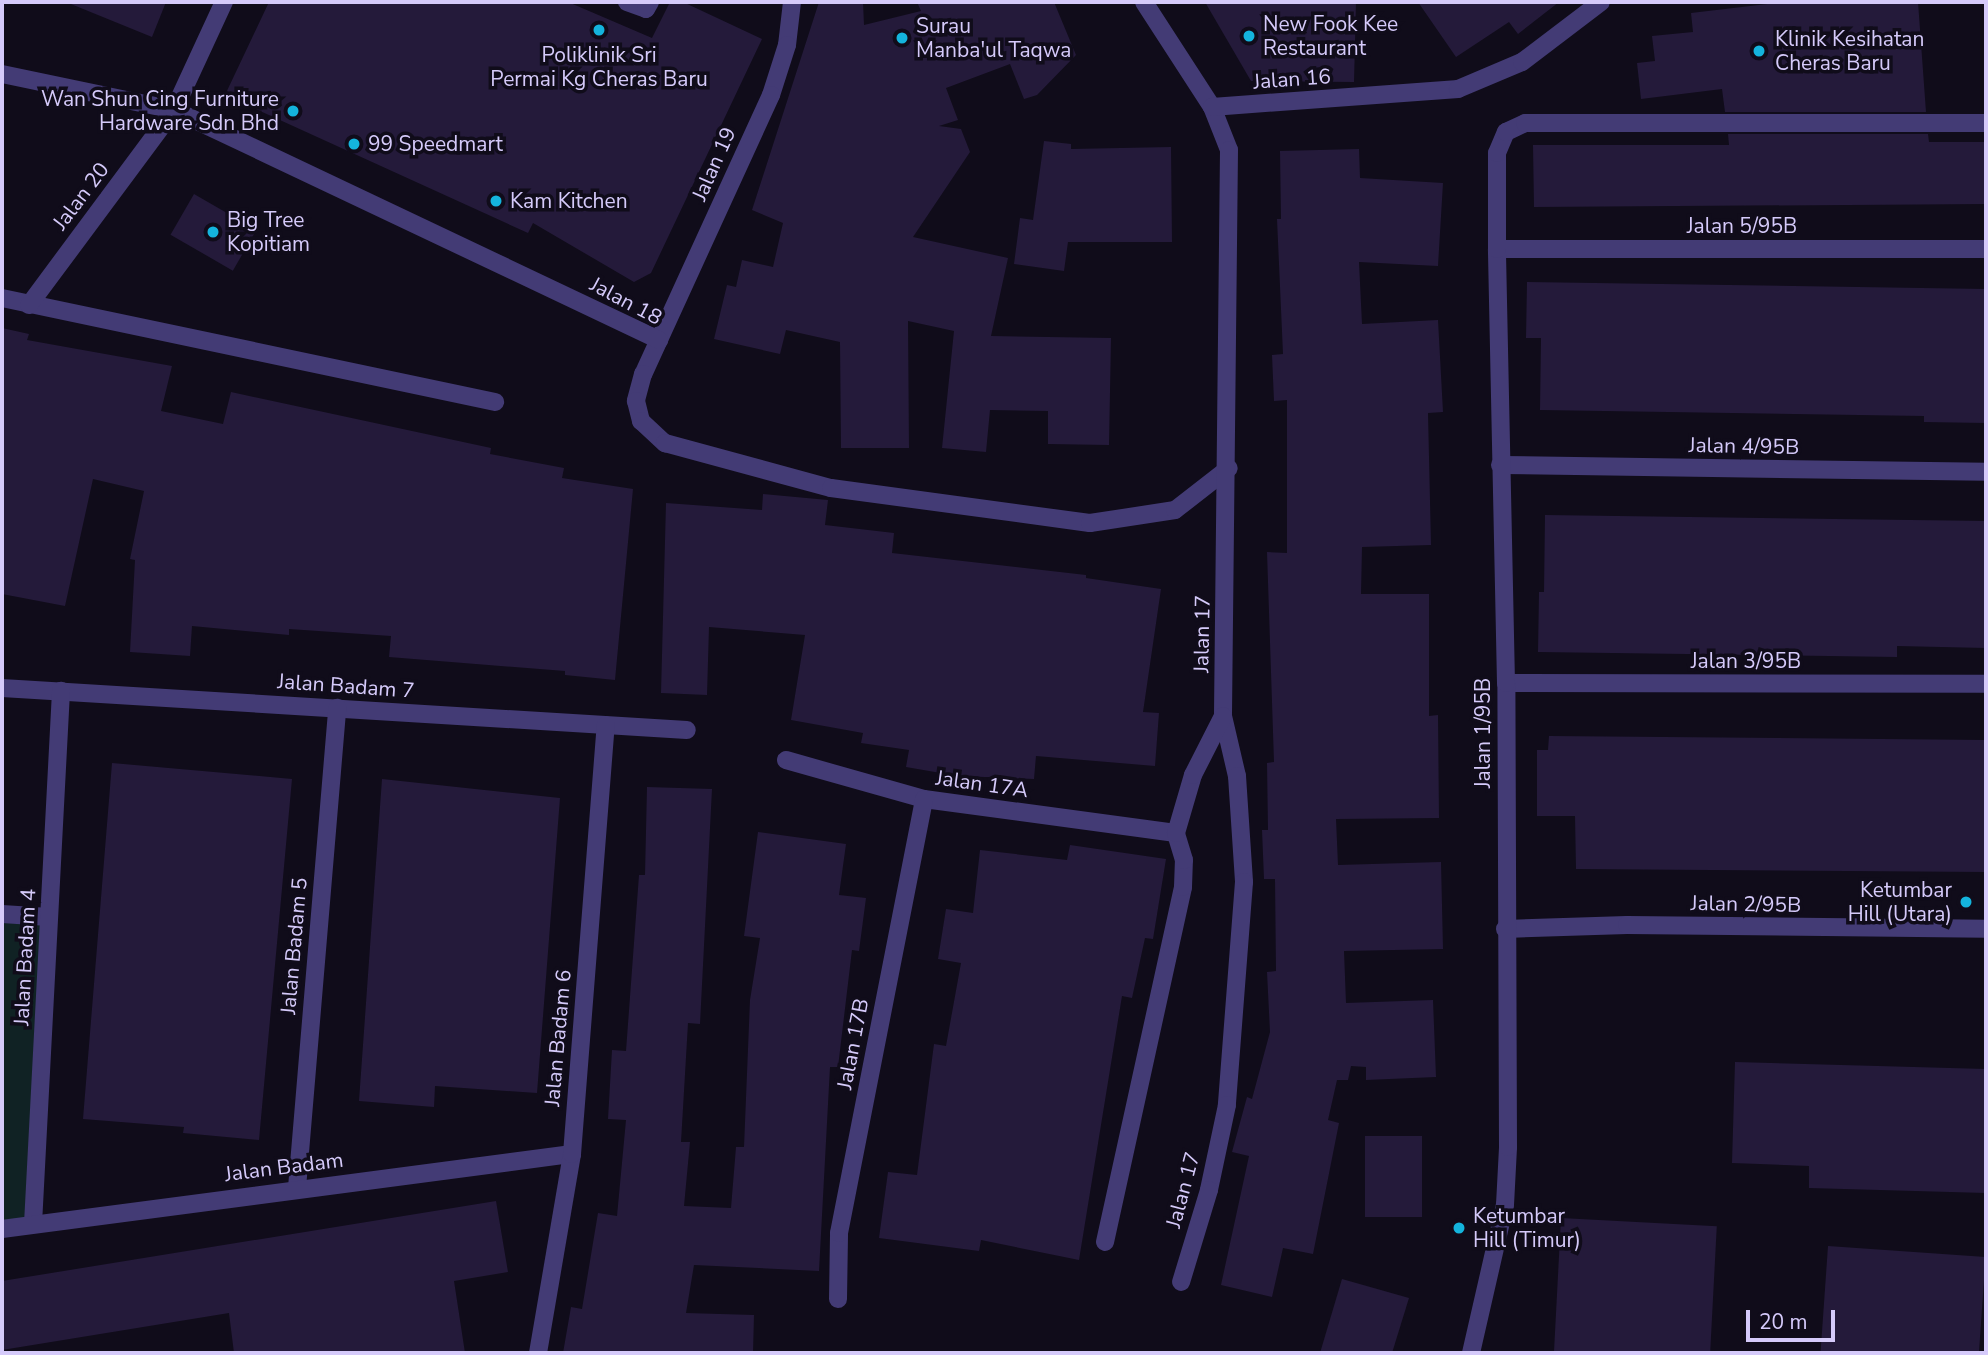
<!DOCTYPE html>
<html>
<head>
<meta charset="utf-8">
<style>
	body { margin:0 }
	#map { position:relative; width:1988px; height:1355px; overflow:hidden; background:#100c1a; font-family:"Nunito Sans",sans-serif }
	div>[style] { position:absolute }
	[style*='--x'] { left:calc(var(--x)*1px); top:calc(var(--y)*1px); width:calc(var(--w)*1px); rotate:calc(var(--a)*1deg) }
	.green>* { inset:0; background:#102224 }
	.building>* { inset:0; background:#241a3a; transform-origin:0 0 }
	.minor>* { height:18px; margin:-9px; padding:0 9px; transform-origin:9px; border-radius:9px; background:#433b75 }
	.dots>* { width:19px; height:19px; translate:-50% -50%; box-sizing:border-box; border:4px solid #100c1a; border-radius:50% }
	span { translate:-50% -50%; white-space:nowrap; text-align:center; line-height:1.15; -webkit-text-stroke:7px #100c1a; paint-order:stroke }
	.poi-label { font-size:21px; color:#d5cafa }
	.left { translate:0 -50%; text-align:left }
	.right { translate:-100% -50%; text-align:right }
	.street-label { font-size:21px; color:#d5cafa }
	.frame { position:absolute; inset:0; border:4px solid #d5cafa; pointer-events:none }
	.scale { position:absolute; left:1746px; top:1310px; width:89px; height:32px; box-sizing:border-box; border:4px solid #d5cafa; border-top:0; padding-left:9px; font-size:21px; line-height:24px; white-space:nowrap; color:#d5cafa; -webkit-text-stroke:5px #100c1a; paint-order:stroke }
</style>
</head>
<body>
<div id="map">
	<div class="green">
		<div style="clip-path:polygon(2px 915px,49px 917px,33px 1224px,2px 1229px)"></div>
	</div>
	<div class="building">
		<div style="clip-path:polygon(66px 2px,166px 2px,152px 37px)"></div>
		<div style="clip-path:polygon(269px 2px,568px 2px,652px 38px,670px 2px,683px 2px,762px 39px,651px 273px,634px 282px,533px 223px,528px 233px,225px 95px)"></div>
		<div style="clip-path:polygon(819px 2px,863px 2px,864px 25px,921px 11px,917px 2px,1054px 2px,1076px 55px,1037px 95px,1024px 99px,1010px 64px,946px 88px,958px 120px,939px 126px,961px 129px,970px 152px,913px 237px,1008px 258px,991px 336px,1111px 338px,1109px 445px,1048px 444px,1048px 411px,990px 410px,986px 452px,942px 448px,954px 331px,908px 321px,909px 448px,841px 448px,840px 342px,786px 330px,780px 354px,714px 339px,727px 285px,736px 287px,742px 260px,773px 267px,783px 223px,752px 210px)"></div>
		<div style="clip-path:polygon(1205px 2px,1356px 2px,1354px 82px,1251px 81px)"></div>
		<div style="clip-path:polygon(1418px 2px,1559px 2px,1518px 34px,1509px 22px,1456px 57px)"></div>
		<div style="clip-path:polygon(1785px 2px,1918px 2px,1926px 112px,1725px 112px,1722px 89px,1641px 99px,1637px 63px,1655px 61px,1652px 36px,1693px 32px,1691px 13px)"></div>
		<div style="clip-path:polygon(1728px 134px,1928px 134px,1929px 142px,1986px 142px,1986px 204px,1534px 207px,1533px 145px,1729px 145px)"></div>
		<div style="clip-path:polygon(1044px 141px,1071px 144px,1071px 149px,1171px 147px,1172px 242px,1068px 242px,1064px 271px,1014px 264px,1020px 218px,1033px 220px)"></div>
		<div style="clip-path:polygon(1359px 149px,1360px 178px,1443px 183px,1438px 266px,1359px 262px,1362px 324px,1438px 320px,1443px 412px,1428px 413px,1431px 545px,1362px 547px,1361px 594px,1429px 594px,1429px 716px,1438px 715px,1439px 818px,1336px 819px,1338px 865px,1441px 862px,1443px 949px,1344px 951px,1346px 1003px,1433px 1000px,1436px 1077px,1366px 1080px,1366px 1067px,1351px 1066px,1348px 1080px,1337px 1080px,1328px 1120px,1339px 1123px,1313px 1254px,1283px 1248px,1272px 1297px,1221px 1285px,1249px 1156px,1232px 1152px,1247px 1097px,1252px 1099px,1270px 1032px,1267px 972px,1276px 971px,1275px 879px,1264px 879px,1262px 830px,1268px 830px,1267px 763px,1274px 762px,1267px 552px,1287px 553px,1287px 400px,1274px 401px,1272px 355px,1283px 354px,1277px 219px,1281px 219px,1280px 151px)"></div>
		<div style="left:194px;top:194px;width:72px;height:47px;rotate:30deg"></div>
		<div style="clip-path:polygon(1527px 282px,1986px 289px,1986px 423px,1924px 422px,1924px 416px,1540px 410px,1541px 338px,1526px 338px)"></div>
		<div style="clip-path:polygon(2px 328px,29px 334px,27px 340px,172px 366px,161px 411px,223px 424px,231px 392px,491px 448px,490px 454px,564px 468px,562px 478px,633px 489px,615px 680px,565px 675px,565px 671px,389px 657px,391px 636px,289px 629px,289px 635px,192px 626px,190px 656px,130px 652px,135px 560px,130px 559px,144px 491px,93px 479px,65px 606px,2px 594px)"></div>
		<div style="clip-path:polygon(763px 494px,828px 500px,825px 525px,894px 533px,892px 553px,1086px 575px,1086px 578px,1161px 589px,1143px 712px,1159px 713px,1155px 766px,1036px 756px,1034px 779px,958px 776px,906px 767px,909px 750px,861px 743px,863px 733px,791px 720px,805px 635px,709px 627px,707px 695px,661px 693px,666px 503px,762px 510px)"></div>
		<div style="clip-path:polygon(1545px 515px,1986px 521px,1986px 648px,1897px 646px,1897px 657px,1538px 652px,1539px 592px,1544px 592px)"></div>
		<div style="clip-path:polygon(1549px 736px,1986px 740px,1986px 872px,1576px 869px,1575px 816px,1537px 816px,1537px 750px,1548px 750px)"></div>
		<div style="clip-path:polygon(112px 763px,292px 779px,259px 1140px,183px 1133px,184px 1127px,83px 1119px)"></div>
		<div style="clip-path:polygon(382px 779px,560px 798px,537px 1093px,435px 1086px,434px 1107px,359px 1101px)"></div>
		<div style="clip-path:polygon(647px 787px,712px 789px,700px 1024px,688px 1023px,681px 1142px,690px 1142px,684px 1206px,731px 1208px,736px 1147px,744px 1147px,750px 1000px,760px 938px,744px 936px,758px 832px,846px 844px,839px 895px,866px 898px,859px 951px,852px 950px,838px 1067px,830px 1067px,819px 1271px,694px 1265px,686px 1313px,754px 1315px,753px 1353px,563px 1353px,571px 1307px,582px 1309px,598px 1213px,617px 1216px,626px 1120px,608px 1119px,612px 1050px,626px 1051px,639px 875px,645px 875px)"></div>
		<div style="clip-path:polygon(1070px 845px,1166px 859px,1153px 939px,1145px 938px,1132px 998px,1122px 996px,1079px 1260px,981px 1240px,979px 1251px,879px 1238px,888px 1172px,917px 1175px,934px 1044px,946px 1046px,961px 963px,938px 959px,946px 909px,973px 913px,980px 850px,1067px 860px)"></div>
		<div style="clip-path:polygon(1735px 1062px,1986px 1069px,1986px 1193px,1809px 1188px,1809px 1166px,1732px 1163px)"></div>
		<div style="left:1365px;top:1136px;width:57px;height:81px"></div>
		<div style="clip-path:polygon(496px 1201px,508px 1272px,454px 1281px,465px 1353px,234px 1353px,229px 1313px,2px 1350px,2px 1281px)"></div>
		<div style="left:1561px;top:1218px;width:156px;height:135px;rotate:3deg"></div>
		<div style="left:1828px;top:1246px;width:158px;height:107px;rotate:4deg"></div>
		<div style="clip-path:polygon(1342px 1279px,1409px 1298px,1392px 1353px,1320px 1353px)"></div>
	</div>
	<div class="minor">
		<div style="--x:627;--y:2;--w:20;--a:20"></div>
		<div style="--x:646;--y:9;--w:8;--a:-60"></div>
		<div style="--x:792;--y:2;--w:43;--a:96.6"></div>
		<div style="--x:787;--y:45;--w:52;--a:107.7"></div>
		<div style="--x:771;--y:95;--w:307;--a:114.6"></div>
		<div style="--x:643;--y:374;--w:28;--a:105"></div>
		<div style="--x:636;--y:401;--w:21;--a:76"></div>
		<div style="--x:641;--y:421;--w:33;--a:43"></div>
		<div style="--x:665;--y:443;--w:172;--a:15.2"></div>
		<div style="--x:831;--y:488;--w:261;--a:7.7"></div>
		<div style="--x:1090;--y:523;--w:86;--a:-8.7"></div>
		<div style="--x:1175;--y:510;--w:68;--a:-37.9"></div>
		<div style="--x:1144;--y:2;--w:125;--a:57.1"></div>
		<div style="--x:1212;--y:107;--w:46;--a:68.4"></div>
		<div style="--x:1229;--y:150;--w:566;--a:90.61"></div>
		<div style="--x:1223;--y:716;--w:62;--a:76.9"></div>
		<div style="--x:1237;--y:776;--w:106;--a:86.2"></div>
		<div style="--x:1244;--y:882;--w:224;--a:94.4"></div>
		<div style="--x:1227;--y:1105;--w:87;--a:102"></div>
		<div style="--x:1209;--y:1190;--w:96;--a:106.9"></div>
		<div style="--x:2;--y:74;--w:176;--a:11.8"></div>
		<div style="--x:174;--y:110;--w:537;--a:25.37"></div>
		<div style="--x:1212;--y:107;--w:247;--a:-4.2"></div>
		<div style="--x:1458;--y:89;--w:69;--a:-22.9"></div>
		<div style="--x:1522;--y:62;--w:99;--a:-37.2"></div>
		<div style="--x:1497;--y:249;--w:489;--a:0"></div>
		<div style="--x:2;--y:298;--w:504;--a:11.91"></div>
		<div style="--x:29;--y:305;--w:243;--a:-53.4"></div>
		<div style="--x:174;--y:110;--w:119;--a:-65.2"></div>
		<div style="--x:1500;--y:465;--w:486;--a:0.8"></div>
		<div style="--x:1506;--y:683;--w:480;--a:0.1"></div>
		<div style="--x:2;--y:688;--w:686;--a:3.51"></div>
		<div style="--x:786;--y:760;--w:143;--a:15.8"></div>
		<div style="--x:924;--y:799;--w:254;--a:7.7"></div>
		<div style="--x:2;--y:914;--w:47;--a:3.7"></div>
		<div style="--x:1505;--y:929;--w:122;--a:-1.9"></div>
		<div style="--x:1627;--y:925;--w:359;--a:0.6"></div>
		<div style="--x:297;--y:1188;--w:482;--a:-85.2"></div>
		<div style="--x:33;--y:1224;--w:534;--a:-86.99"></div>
		<div style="--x:2;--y:1229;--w:575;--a:-7.5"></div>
		<div style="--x:1105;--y:1242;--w:363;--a:-77.6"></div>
		<div style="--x:1183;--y:887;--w:27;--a:-88"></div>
		<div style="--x:1184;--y:860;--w:28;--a:-107"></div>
		<div style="--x:1176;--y:833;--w:60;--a:-73.7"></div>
		<div style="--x:1193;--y:775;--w:66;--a:-63"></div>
		<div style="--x:838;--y:1299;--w:66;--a:-89.1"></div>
		<div style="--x:839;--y:1233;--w:442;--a:-78.9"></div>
		<div style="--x:538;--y:1353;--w:202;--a:-80.3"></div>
		<div style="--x:572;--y:1154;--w:430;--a:-85.5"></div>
		<div style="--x:1471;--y:1353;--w:152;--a:-77.1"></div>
		<div style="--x:1505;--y:1205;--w:58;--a:-87"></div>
		<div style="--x:1508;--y:1147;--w:464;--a:-90.2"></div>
		<div style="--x:1506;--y:683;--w:434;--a:-91.2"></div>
		<div style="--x:1497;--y:249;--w:96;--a:-90"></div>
		<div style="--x:1497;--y:153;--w:23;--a:-67"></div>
		<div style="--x:1506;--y:132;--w:21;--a:-25"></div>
		<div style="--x:1525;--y:123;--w:461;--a:0"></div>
	</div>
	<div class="dots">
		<div style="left:599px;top:30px;background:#14b4dd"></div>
		<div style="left:1249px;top:36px;background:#14b4dd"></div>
		<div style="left:902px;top:38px;background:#14b4dd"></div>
		<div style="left:1759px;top:51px;background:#14b4dd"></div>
		<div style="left:293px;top:111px;background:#14b4dd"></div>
		<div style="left:354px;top:144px;background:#14b4dd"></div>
		<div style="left:496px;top:201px;background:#14b4dd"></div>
		<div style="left:213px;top:232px;background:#14b4dd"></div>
		<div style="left:1966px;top:902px;background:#14b4dd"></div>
		<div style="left:1459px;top:1228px;background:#14b4dd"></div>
	</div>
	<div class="poi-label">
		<span class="left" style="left:1263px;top:36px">New Fook Kee<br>Restaurant</span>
		<span class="left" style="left:916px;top:38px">Surau<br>Manba'ul Taqwa</span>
		<span class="left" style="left:1775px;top:51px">Klinik Kesihatan<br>Cheras Baru</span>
		<span style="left:599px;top:67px">Poliklinik Sri<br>Permai Kg Cheras Baru</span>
		<span class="right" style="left:279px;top:111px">Wan Shun Cing Furniture<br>Hardware Sdn Bhd</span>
		<span class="left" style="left:368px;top:144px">99 Speedmart</span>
		<span class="left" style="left:510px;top:201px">Kam Kitchen</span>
		<span class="left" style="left:227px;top:232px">Big Tree<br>Kopitiam</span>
		<span class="right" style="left:1952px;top:902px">Ketumbar<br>Hill (Utara)</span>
		<span class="left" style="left:1473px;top:1228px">Ketumbar<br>Hill (Timur)</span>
	</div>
	<div class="street-label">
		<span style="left:1292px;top:79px;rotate:-4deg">Jalan 16</span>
		<span style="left:714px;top:164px;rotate:-66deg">Jalan 19</span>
		<span style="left:81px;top:196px;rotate:-53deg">Jalan 20</span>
		<span style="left:1742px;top:226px">Jalan 5/95B</span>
		<span style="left:626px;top:301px;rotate:28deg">Jalan 18</span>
		<span style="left:1744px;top:446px;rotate:1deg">Jalan 4/95B</span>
		<span style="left:1202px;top:634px;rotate:-89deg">Jalan 17</span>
		<span style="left:1746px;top:661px">Jalan 3/95B</span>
		<span style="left:346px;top:686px;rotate:4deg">Jalan Badam 7</span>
		<span style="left:1483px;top:733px;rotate:-90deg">Jalan 1/95B</span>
		<span style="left:982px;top:784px;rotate:8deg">Jalan 17A</span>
		<span style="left:1746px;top:904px;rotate:1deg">Jalan 2/95B</span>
		<span style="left:294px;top:946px;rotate:-85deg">Jalan Badam 5</span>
		<span style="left:25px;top:957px;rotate:-87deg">Jalan Badam 4</span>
		<span style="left:558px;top:1038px;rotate:-85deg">Jalan Badam 6</span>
		<span style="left:853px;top:1044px;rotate:-79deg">Jalan 17B</span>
		<span style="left:284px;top:1167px;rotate:-7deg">Jalan Badam</span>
		<span style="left:1183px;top:1190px;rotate:-75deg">Jalan 17</span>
	</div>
	<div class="frame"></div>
	<div class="scale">20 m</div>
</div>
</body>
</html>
